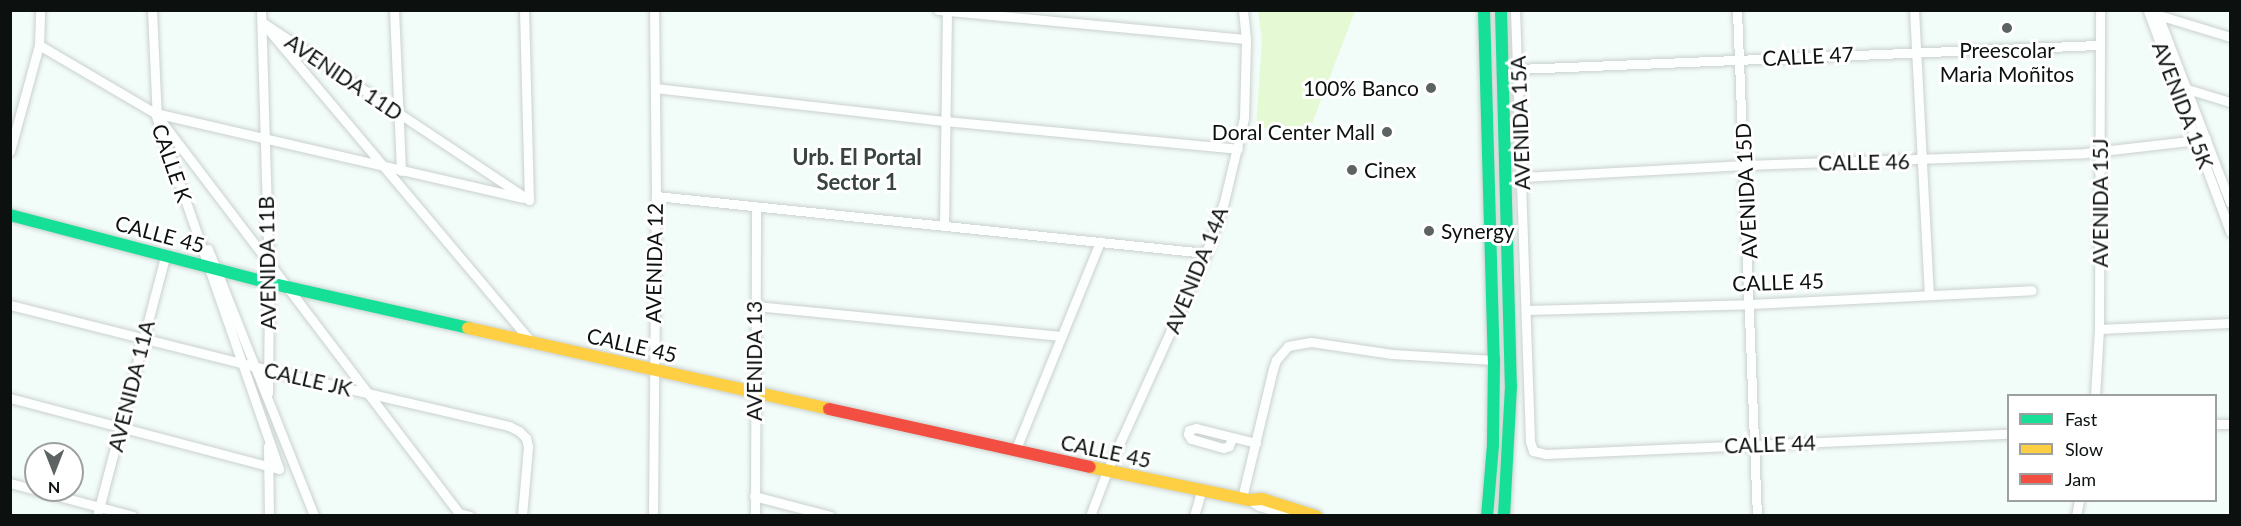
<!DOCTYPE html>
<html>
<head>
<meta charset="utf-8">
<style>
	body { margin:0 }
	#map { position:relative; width:2241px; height:526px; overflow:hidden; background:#f2fcf9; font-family:Lato,sans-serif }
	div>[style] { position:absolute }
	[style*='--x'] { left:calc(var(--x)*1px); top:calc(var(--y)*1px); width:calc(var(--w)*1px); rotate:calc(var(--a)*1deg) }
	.green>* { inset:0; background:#e5f9d5 }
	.roads { filter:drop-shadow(0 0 2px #cad1cf) drop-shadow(0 0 2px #cad1cf) }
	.street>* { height:9px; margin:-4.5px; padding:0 4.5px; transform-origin:4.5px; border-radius:4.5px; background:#fdfffe }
	.fast>* { height:12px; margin:-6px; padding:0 6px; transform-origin:6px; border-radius:6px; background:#16e098 }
	.slow>* { height:12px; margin:-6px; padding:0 6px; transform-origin:6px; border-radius:6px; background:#ffcf43 }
	.jam>* { height:12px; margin:-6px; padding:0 6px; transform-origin:6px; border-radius:6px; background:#f24e42 }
	.dots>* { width:16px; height:16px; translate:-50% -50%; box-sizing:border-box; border:3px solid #fff; border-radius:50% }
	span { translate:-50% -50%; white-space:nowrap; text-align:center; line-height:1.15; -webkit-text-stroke:6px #fff; paint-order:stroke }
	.poi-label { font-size:21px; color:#0c1110 }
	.right { translate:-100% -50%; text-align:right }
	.left { translate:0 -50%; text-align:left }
	.street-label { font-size:21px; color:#0c1110 }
	.neighbourhood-label { font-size:22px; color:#384441; font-weight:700 }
	.frame { position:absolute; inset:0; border:12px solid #0c1110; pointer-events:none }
	.legend { position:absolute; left:2007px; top:394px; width:210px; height:108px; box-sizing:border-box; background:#fff; border:2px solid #9ea09f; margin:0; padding:8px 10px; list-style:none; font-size:18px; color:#0c1110 }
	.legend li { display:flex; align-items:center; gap:12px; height:30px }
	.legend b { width:30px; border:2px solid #9ea09f }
	.north { position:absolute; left:24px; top:442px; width:60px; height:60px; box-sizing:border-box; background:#fff; border:2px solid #9ea09f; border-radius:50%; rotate:180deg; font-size:16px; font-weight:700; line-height:24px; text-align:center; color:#0c1110 }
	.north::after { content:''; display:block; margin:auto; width:21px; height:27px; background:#5c6362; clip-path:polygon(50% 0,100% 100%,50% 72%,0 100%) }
</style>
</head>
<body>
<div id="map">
	<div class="green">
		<div style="clip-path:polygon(1258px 11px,1355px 11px,1308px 134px,1256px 127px,1262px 40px)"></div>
	</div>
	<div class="roads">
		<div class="street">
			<div style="--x:152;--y:10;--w:109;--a:87.4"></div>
			<div style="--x:261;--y:10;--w:273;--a:88.3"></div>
			<div style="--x:269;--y:283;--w:110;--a:90.5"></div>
			<div style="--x:394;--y:10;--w:161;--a:87.5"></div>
			<div style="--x:524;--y:10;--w:190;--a:88.5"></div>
			<div style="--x:529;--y:200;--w:321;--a:-146.3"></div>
			<div style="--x:262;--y:22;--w:421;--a:49.9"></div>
			<div style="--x:938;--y:10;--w:309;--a:5.4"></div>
			<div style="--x:1515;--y:10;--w:431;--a:88"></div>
			<div style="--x:1530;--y:441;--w:10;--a:73"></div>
			<div style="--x:1533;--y:451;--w:13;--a:13"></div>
			<div style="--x:1546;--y:454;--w:462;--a:-2.5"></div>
			<div style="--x:1737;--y:10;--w:506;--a:87.74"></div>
			<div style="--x:1914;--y:10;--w:285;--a:87"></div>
			<div style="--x:2148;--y:11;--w:236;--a:69.6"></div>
			<div style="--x:2155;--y:14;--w:78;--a:17"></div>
			<div style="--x:2158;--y:15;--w:201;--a:69"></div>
			<div style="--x:39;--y:45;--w:134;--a:30.4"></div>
			<div style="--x:155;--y:113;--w:377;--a:13"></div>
			<div style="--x:1518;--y:69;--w:581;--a:-2.37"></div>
			<div style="--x:655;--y:88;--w:291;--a:6.5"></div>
			<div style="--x:944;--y:121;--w:295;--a:5.4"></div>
			<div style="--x:2184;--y:88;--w:48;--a:16.9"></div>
			<div style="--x:10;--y:151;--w:110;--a:-74.7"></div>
			<div style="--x:39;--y:45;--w:35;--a:-88"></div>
			<div style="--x:1523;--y:177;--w:222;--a:-3.1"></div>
			<div style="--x:1745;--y:165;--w:340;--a:-2"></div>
			<div style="--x:2085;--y:153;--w:122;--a:-6.6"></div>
			<div style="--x:656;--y:196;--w:553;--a:5.92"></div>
			<div style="--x:944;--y:226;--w:216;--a:-89.2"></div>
			<div style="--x:208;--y:249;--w:287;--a:68.3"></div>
			<div style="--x:10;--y:305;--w:266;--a:14.1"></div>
			<div style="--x:268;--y:370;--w:247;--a:13.1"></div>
			<div style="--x:509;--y:426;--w:11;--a:27"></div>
			<div style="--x:519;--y:431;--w:10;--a:45"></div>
			<div style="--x:526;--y:438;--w:9;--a:77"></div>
			<div style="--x:528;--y:447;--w:69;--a:95"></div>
			<div style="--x:755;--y:306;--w:308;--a:5.6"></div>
			<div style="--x:1526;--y:310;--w:224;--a:-1.5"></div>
			<div style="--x:1750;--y:304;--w:282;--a:-2.8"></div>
			<div style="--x:2099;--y:329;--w:131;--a:-2.6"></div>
			<div style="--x:2095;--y:396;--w:67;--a:-86.6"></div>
			<div style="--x:2099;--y:329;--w:319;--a:-89.8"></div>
			<div style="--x:10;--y:398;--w:278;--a:14.8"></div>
			<div style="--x:279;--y:469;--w:377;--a:-109.2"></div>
			<div style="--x:155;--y:113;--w:502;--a:52.77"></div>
			<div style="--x:459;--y:513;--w:11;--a:15"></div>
			<div style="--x:2216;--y:424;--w:14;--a:0"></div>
			<div style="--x:1232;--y:438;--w:9;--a:111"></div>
			<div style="--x:1229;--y:446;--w:6;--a:162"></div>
			<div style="--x:1223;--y:448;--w:33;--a:-164"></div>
			<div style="--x:1191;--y:439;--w:6;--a:-121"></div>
			<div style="--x:1188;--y:434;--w:4;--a:-76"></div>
			<div style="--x:1189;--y:430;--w:7;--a:-16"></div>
			<div style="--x:1196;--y:428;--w:62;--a:14"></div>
			<div style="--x:268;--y:446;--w:70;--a:89.2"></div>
			<div style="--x:1015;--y:451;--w:226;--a:-67.9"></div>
			<div style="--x:10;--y:483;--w:27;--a:15"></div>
			<div style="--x:36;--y:490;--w:100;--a:15"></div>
			<div style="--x:754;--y:496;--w:79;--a:14.7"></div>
			<div style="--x:1242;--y:498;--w:133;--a:-76.5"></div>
			<div style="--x:1273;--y:369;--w:9;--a:-72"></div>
			<div style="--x:1276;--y:360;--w:18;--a:-49"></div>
			<div style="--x:1288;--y:346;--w:23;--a:-10"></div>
			<div style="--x:1311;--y:342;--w:82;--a:8.4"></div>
			<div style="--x:1392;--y:354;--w:102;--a:3.4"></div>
			<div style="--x:1249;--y:500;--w:12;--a:31"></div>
			<div style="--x:1259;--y:506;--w:34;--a:17"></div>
			<div style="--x:97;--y:516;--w:269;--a:-75.3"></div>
			<div style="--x:653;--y:516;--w:320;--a:-89.5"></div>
			<div style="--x:656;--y:196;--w:186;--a:-90.6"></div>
			<div style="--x:755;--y:516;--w:309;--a:-89.8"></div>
			<div style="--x:1090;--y:516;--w:48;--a:-69.3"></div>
			<div style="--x:1107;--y:471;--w:239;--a:-65.6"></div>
			<div style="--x:1206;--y:253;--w:54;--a:-70.6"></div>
			<div style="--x:1224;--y:202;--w:86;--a:-76.6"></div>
			<div style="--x:1244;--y:118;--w:79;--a:-88.5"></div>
			<div style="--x:1246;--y:39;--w:29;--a:-96"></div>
			<div style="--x:1194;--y:516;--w:26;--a:-74"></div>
			<div style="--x:2076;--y:516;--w:16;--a:-79"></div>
		</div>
		<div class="fast">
			<div style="--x:1484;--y:10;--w:350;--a:88.4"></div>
			<div style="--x:1494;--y:360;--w:85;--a:90.7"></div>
			<div style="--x:1493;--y:445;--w:71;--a:94.8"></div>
			<div style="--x:1501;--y:10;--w:376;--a:88.5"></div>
			<div style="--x:1511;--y:386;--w:130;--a:93.1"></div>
			<div style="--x:10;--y:215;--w:268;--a:14.7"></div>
			<div style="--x:269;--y:283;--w:204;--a:12.7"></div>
		</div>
		<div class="slow">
			<div style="--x:468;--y:328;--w:370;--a:12.6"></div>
			<div style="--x:1090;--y:467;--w:162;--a:11.7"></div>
			<div style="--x:1249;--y:500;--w:13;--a:-4"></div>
			<div style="--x:1262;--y:499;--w:57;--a:17.5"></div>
		</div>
		<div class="jam">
			<div style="--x:829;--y:409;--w:267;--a:12.5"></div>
		</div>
	</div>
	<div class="dots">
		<div style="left:2007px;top:28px;background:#5c6362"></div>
		<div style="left:1431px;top:88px;background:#5c6362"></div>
		<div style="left:1387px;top:132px;background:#5c6362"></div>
		<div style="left:1352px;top:170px;background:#5c6362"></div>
		<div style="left:1429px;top:231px;background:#5c6362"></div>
	</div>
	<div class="poi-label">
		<span style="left:2007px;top:62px">Preescolar<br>Maria Moñitos</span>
		<span class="right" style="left:1419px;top:88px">100% Banco</span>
		<span class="right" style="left:1375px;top:132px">Doral Center Mall</span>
		<span class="left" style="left:1364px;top:170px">Cinex</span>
		<span class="left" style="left:1441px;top:231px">Synergy</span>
	</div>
	<div class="street-label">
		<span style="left:1808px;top:56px;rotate:-3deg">CALLE 47</span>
		<span style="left:344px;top:77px;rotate:34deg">AVENIDA 11D</span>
		<span style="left:2183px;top:105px;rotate:69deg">AVENIDA 15K</span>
		<span style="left:1520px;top:123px;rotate:-92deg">AVENIDA 15A</span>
		<span style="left:1864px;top:162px;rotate:-1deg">CALLE 46</span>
		<span style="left:172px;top:163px;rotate:71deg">CALLE K</span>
		<span style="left:1746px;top:191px;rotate:-93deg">AVENIDA 15D</span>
		<span style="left:2100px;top:203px;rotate:-90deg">AVENIDA 15J</span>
		<span style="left:160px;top:234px;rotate:15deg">CALLE 45</span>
		<span style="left:267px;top:263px;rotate:-91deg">AVENIDA 11B</span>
		<span style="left:654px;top:263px;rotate:-89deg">AVENIDA 12</span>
		<span style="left:1196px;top:270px;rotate:-68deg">AVENIDA 14A</span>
		<span style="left:1778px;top:282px;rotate:-2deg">CALLE 45</span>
		<span style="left:632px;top:345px;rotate:13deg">CALLE 45</span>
		<span style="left:754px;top:361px;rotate:-90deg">AVENIDA 13</span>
		<span style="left:308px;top:379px;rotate:13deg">CALLE JK</span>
		<span style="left:131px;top:386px;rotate:-76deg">AVENIDA 11A</span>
		<span style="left:1770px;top:444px;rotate:-2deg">CALLE 44</span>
		<span style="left:1106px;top:451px;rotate:12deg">CALLE 45</span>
	</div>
	<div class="neighbourhood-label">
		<span style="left:857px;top:169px">Urb. El Portal<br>Sector 1</span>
	</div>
	<div class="frame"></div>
	<ul class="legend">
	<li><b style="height:8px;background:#16e098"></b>Fast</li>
	<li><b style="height:8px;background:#ffcf43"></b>Slow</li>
	<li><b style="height:8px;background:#f24e42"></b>Jam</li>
	</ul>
	<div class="north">N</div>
</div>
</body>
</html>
